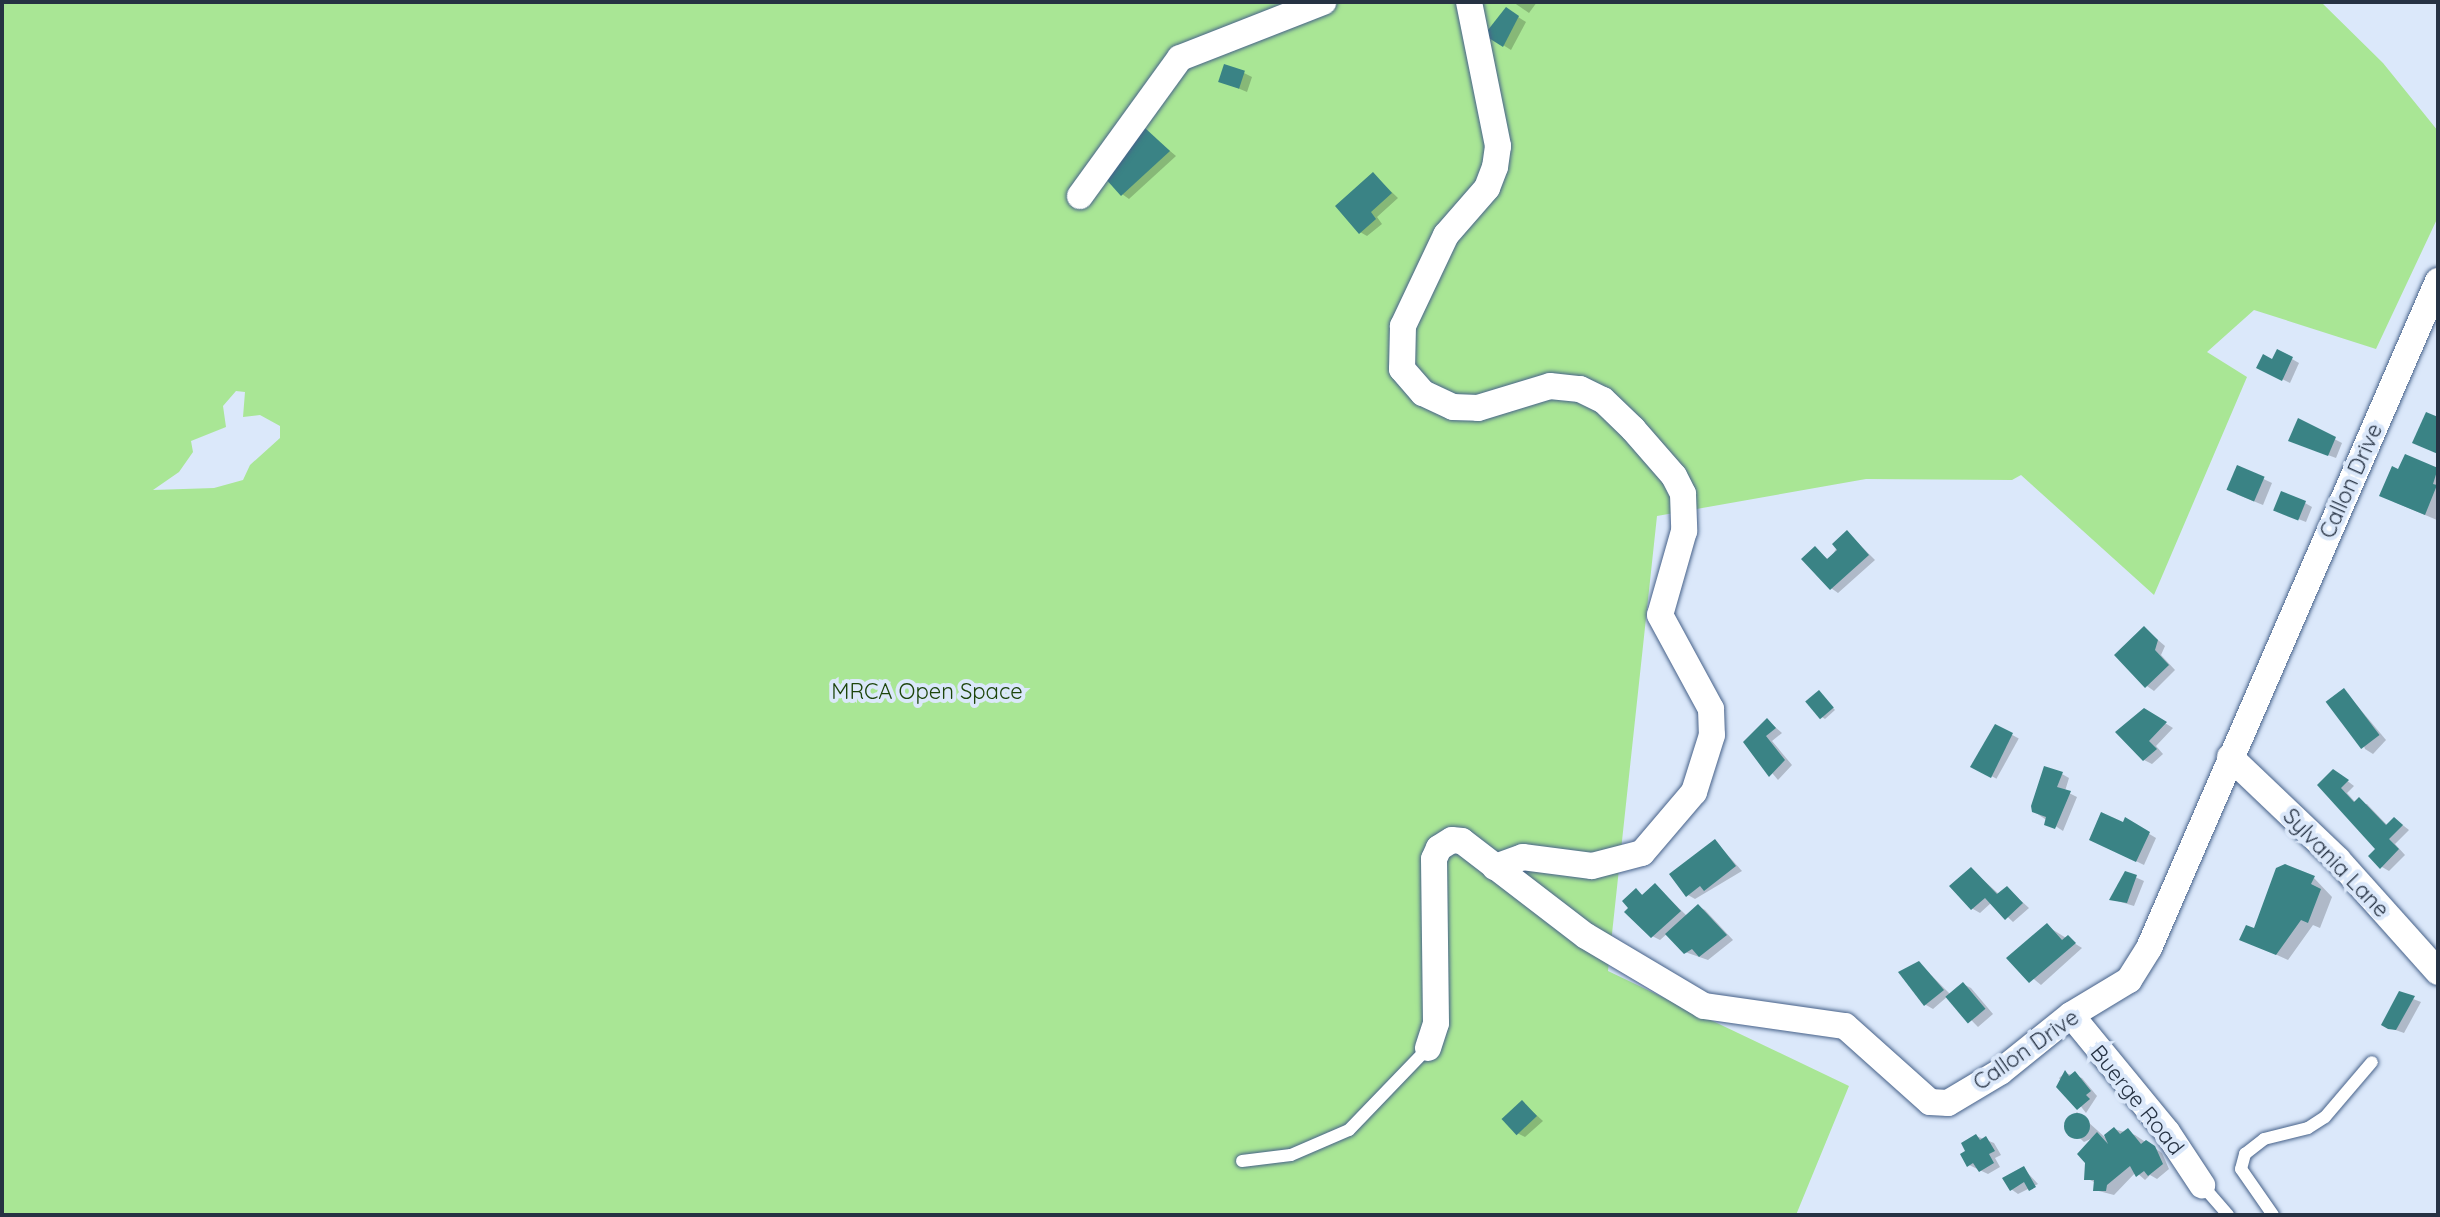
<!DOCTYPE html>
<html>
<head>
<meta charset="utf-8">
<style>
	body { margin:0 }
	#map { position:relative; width:2440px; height:1217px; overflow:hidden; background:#dbe8fa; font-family:Quicksand,sans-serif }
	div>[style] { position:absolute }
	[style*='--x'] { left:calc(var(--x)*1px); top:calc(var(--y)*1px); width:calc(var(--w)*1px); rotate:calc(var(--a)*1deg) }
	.green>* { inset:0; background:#a9e695 }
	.shadow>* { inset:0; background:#0003; transform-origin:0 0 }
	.building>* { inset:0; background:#3a8385; transform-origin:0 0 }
	.round { border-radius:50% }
	.roads { filter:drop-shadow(0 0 2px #466189) drop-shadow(0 0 2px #466189) }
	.service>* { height:12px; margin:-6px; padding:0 6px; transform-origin:6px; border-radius:6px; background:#fff }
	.minor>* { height:26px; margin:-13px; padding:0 13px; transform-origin:13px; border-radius:13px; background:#fff }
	span { translate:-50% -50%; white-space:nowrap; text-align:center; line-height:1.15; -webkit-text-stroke:8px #dbe8fa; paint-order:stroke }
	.street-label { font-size:22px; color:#263243 }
	.park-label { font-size:22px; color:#1d450c }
	.frame { position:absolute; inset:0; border:4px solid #263243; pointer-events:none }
</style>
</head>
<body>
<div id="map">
	<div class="green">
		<div style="clip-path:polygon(evenodd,2px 2px,2321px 2px,2383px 63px,2438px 131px,2438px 217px,2376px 349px,2254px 310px,2207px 352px,2247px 377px,2154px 595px,2021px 475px,2012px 480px,1866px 479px,1657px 516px,1608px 971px,1849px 1086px,1796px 1215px,2px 1215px,2px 2px,236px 391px,245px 392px,243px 417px,260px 415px,280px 426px,280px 438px,250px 465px,243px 480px,214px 488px,153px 490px,179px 472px,193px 452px,191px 441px,226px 427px,223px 406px,236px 391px)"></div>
	</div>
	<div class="shadow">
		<div style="clip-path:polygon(1513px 2px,1537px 2px,1529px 13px)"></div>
		<div style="clip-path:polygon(1507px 10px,1526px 22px,1511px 50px,1487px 35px)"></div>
		<div style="clip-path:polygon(1244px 73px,1252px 77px,1247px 92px,1221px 81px)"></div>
		<div style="clip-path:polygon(1145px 130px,1176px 156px,1129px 199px,1122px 194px)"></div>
		<div style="clip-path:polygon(1373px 174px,1398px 198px,1377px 217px,1382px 224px,1367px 236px,1360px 232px)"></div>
		<div style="clip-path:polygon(2292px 359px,2299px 363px,2290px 383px,2266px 371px)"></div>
		<div style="clip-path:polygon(2299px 421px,2342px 443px,2336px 458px,2298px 444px)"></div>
		<div style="clip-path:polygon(2406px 457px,2438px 470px,2437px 520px,2394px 502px)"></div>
		<div style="clip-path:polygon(2238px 467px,2272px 483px,2263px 505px,2236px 494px)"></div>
		<div style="clip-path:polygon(2305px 503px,2312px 507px,2306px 522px,2283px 513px)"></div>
		<div style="clip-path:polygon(1847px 532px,1875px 560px,1838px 593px,1831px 588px,1815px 549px,1829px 560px)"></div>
		<div style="clip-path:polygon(2144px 628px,2165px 646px,2161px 655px,2175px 670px,2154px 691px,2147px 686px)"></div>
		<div style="clip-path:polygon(2344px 690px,2386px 740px,2373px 754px,2365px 749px)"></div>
		<div style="clip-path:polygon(1822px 695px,1835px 710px,1825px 719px,1822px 717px)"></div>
		<div style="clip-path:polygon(2144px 710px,2173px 728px,2156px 746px,2163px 754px,2152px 764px,2144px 760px)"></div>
		<div style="clip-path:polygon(1767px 720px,1782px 733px,1772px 741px,1792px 765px,1778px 780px,1746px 742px)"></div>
		<div style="left:1996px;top:726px;width:26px;height:46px;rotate:29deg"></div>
		<div style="clip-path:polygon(2062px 774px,2069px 778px,2065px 791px,2077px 797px,2063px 831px,2033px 811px)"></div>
		<div style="clip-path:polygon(2341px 776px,2354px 786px,2347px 793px,2356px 803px,2367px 804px,2388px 826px,2395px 819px,2409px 830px,2395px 844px,2405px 855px,2389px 871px,2382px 867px,2378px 849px,2319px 785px)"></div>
		<div style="clip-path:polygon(2126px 820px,2156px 838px,2144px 865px,2099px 843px)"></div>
		<div style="clip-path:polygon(1716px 842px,1742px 871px,1695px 899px,1688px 895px)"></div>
		<div style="clip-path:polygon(1971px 869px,2000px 895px,2007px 888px,2029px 908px,2013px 922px,1992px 902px,1980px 913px,1973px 909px,1952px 886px)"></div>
		<div style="clip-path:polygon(2126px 873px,2144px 881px,2134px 906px,2111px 899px)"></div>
		<div style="clip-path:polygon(2314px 878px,2332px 897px,2320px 928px,2313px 925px,2288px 960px,2242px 939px)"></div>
		<div style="clip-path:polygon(1655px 885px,1687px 916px,1698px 906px,1705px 910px,1733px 940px,1708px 960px,1685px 952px,1668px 933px,1660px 940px,1652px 936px,1636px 891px,1643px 895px)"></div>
		<div style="clip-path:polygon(2047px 926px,2082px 948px,2041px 985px,2009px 958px)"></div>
		<div style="clip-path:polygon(1919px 963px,1951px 995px,1963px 984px,1971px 988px,1993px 1014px,1978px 1027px,1948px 996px,1933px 1009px,1926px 1005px,1901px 973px)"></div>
		<div style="clip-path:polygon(2400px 994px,2421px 1002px,2404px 1033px,2390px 1028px)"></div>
		<div style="clip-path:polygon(2065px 1073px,2082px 1078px,2097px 1096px,2086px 1113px,2059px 1078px)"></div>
		<div style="clip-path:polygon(1522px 1102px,1543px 1121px,1525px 1137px,1517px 1133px)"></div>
		<div style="clip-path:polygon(2077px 1112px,2108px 1140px,2114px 1129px,2135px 1135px,2162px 1153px,2169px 1169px,2157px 1179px,2150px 1175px,2145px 1180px,2136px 1172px,2114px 1195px,2095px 1190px,2096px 1183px,2086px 1178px,2095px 1137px,2084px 1142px,2064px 1123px)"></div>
		<div style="clip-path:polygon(1976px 1136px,1994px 1143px,2001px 1155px,1995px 1158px,2000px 1167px,1988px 1174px,1969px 1165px)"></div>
		<div style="clip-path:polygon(2024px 1169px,2038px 1184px,2018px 1194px,2011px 1189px)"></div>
	</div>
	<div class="building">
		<div style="clip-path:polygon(1506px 7px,1519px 16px,1503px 47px,1484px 35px)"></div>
		<div style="left:1224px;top:64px;width:22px;height:19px;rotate:18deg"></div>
		<div style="clip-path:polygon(1145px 128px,1170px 151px,1121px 196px,1104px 177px)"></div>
		<div style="clip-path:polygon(1373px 172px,1392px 193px,1371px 212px,1376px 219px,1359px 234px,1335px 206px)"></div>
		<div style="clip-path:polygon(2277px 349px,2293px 357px,2282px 381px,2256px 368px,2263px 354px,2272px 359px)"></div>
		<div style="clip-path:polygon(2426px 412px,2438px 417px,2438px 454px,2412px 443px)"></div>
		<div style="clip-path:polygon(2298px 418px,2336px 437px,2328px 456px,2288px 441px)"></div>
		<div style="clip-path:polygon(2405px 454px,2438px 468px,2433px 484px,2437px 485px,2425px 515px,2379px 496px,2392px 466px,2398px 469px)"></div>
		<div style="left:2237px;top:465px;width:30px;height:27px;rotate:23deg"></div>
		<div style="left:2281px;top:491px;width:27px;height:21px;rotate:22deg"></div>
		<div style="clip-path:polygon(1847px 530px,1869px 555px,1830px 590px,1801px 559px,1815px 546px,1827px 559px,1837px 550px,1832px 544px)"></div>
		<div style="clip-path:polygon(2144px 626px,2158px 640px,2155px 650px,2169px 665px,2145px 688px,2114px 655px)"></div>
		<div style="left:2344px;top:688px;width:59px;height:23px;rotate:53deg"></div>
		<div style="left:1819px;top:690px;width:23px;height:18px;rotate:50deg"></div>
		<div style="clip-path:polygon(2144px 708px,2167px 722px,2149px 741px,2157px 749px,2143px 761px,2115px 732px)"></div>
		<div style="clip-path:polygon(1767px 718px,1776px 728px,1766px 736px,1785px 760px,1769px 777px,1743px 742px)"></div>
		<div style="clip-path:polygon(1995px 724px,2013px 733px,1991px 778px,1970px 767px)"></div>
		<div style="clip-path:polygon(2044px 766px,2063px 772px,2057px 787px,2071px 791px,2055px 829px,2044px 825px,2046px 817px,2032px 812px,2031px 806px)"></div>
		<div style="clip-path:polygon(2333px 769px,2349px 780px,2341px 788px,2354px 802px,2359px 797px,2386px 825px,2394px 817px,2403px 825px,2389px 839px,2399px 849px,2380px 869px,2368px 856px,2375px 849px,2317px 785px)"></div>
		<div style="clip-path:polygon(2101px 812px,2123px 822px,2125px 817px,2150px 832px,2136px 862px,2089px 840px)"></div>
		<div style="clip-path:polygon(1715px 839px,1736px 866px,1704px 891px,1700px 886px,1686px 897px,1669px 874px)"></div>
		<div style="clip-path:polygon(2285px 864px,2315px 876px,2311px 884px,2321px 889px,2308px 923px,2301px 920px,2276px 955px,2239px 940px,2246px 925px,2254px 928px,2276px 868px)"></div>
		<div style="clip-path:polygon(1971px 867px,1997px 894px,2007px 886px,2023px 903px,2005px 920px,1985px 898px,1971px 910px,1949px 886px)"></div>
		<div style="clip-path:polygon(2125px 871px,2137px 875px,2127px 903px,2109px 900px)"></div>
		<div style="clip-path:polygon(1655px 883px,1681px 911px,1651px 938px,1624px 912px,1628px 908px,1622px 901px,1636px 888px,1642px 895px)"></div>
		<div style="clip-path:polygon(1698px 904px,1727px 935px,1699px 957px,1692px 949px,1684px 954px,1665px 934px)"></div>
		<div style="clip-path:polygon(2047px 923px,2062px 940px,2068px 935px,2076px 943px,2029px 983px,2006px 958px)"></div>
		<div style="clip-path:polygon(1919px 961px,1944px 990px,1924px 1006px,1898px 972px)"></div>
		<div style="left:1963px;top:982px;width:35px;height:23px;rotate:50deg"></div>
		<div style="clip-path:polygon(2399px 991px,2415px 996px,2396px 1030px,2388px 1029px,2381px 1025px)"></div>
		<div style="clip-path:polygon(2065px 1070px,2069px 1076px,2075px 1071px,2091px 1091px,2086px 1095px,2090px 1099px,2077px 1110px,2056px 1087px)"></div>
		<div style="left:1522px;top:1100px;width:22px;height:28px;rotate:47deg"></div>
		<div class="round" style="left:2064px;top:1113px;width:26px;height:26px"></div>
		<div style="clip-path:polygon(2114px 1127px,2120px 1134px,2128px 1128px,2141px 1144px,2146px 1140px,2155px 1146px,2163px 1164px,2148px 1176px,2144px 1171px,2136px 1177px,2130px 1166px,2107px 1185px,2106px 1191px,2093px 1191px,2094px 1180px,2084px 1180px,2085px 1163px,2077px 1154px,2097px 1132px,2108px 1144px,2104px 1135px)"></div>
		<div style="clip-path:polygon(1976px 1134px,1980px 1140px,1986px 1136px,1995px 1151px,1989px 1154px,1994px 1163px,1979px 1172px,1973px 1163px,1967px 1167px,1960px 1154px,1965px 1151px,1961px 1143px)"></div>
		<div style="clip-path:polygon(2024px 1166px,2036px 1187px,2029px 1191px,2024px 1182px,2010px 1191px,2002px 1178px)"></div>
	</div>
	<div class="roads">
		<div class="service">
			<div style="--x:1242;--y:1161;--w:49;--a:-7"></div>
			<div style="--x:1291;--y:1155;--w:63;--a:-23.3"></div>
			<div style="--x:1349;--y:1130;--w:114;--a:-46.1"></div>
			<div style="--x:2202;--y:1185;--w:40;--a:49"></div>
			<div style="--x:2273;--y:1215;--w:56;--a:-124.8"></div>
			<div style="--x:2241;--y:1169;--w:16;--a:-75"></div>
			<div style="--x:2245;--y:1154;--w:24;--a:-38"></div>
			<div style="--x:2264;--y:1139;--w:45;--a:-14"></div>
			<div style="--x:2308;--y:1128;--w:20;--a:-33"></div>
			<div style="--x:2325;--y:1117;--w:72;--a:-49.5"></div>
		</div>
		<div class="minor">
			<div style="--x:1469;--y:2;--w:147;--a:78.6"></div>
			<div style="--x:1498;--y:146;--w:21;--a:98"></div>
			<div style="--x:1495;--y:167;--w:22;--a:111"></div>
			<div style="--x:1487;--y:188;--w:62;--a:131.1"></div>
			<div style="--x:1446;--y:235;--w:101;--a:115.3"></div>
			<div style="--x:1403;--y:326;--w:43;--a:91.3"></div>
			<div style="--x:1402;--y:369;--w:32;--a:49"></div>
			<div style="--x:1423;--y:393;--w:33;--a:25"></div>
			<div style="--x:1453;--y:407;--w:25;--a:2"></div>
			<div style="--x:1478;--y:408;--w:75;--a:-17"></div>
			<div style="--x:1550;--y:386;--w:30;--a:6"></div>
			<div style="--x:1580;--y:389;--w:25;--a:26"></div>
			<div style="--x:1603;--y:400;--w:42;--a:44"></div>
			<div style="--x:1633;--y:429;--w:62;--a:48.9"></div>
			<div style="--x:1674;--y:476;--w:20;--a:63"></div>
			<div style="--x:1683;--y:494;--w:37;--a:88"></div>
			<div style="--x:1684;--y:531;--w:87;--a:105.9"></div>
			<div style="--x:1660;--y:615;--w:107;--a:61.5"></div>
			<div style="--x:1711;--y:709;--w:26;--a:88"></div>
			<div style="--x:1712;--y:735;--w:60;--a:107.5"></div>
			<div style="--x:1694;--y:792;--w:80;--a:130.4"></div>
			<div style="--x:1642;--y:853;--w:52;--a:165.4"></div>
			<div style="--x:1592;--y:866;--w:70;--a:-172.6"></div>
			<div style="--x:1523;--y:857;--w:30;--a:160"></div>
			<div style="--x:1080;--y:196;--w:170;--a:-54.1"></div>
			<div style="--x:1180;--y:58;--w:154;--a:-21.4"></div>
			<div style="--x:2230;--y:757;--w:149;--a:43.6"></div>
			<div style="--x:2338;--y:860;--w:150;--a:48.2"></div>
			<div style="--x:2071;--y:1015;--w:151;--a:50.6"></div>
			<div style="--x:2167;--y:1132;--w:64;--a:56.6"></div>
			<div style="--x:1428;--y:1048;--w:26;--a:-72"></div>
			<div style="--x:1436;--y:1023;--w:164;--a:-90.7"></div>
			<div style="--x:1434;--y:859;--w:12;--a:-66"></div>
			<div style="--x:1439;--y:848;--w:15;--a:-32"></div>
			<div style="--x:1452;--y:840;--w:10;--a:6"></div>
			<div style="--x:1462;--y:841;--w:156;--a:37.5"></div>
			<div style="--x:1586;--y:936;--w:137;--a:30.7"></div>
			<div style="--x:1704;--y:1006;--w:142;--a:8.1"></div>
			<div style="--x:1845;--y:1026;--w:114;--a:41.8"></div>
			<div style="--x:1930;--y:1102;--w:18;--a:3"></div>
			<div style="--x:1948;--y:1103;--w:61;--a:-30.8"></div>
			<div style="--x:2000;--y:1072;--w:91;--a:-38.8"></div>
			<div style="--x:2071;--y:1015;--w:68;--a:-31.1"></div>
			<div style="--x:2129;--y:980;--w:38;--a:-58"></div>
			<div style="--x:2149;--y:948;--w:727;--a:-66.57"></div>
		</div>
	</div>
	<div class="street-label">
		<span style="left:2351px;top:481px;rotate:-66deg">Callon Drive</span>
		<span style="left:2336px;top:863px;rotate:46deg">Sylvania Lane</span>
		<span style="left:2026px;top:1050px;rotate:-35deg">Callon Drive</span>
		<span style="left:2137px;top:1100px;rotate:51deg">Buerge Road</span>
	</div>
	<div class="park-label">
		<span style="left:927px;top:692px">MRCA Open Space</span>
	</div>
	<div class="frame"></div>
</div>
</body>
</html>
